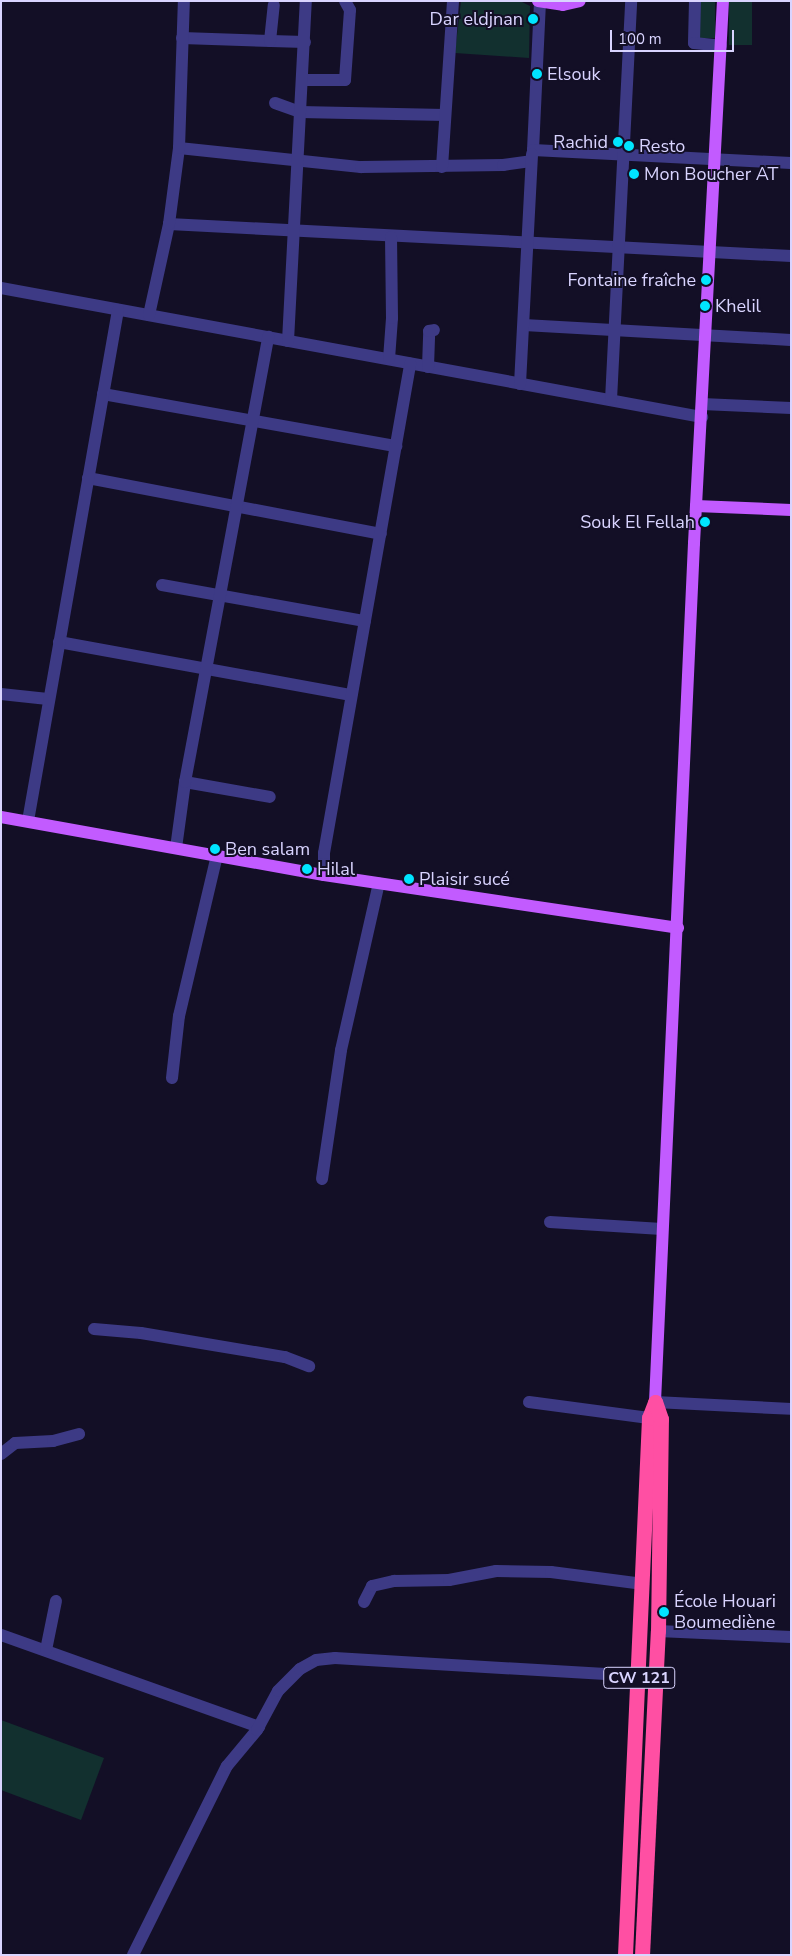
<!DOCTYPE html>
<html>
<head>
<meta charset="utf-8">
<style>
	body { margin:0 }
	#map { position:relative; width:792px; height:1956px; overflow:hidden; background:#130f26; font-family:"Nunito Sans",sans-serif }
	div>[style] { position:absolute }
	[style*='--x'] { left:calc(var(--x)*1px); top:calc(var(--y)*1px); width:calc(var(--w)*1px); rotate:calc(var(--a)*1deg) }
	.green>* { inset:0; background:#12302f; transform-origin:0 0 }
	.minor>* { height:12px; margin:-6px; padding:0 6px; transform-origin:6px; border-radius:6px; background:#3d3a85 }
	.major>* { height:12px; margin:-6px; padding:0 6px; transform-origin:6px; border-radius:6px; background:#c25bff }
	.highway>* { height:15px; margin:-7.5px; padding:0 7.5px; transform-origin:7.5px; border-radius:7.5px; background:#ff4fa3 }
	.dots>* { width:14px; height:14px; translate:-50% -50%; box-sizing:border-box; border:2px solid #130f26; border-radius:50% }
	span { translate:-50% -50%; white-space:nowrap; text-align:center; line-height:1.15; -webkit-text-stroke:4px #130f26; paint-order:stroke }
	.shield-label span { padding:1px 4px; background:#130f26; border:1px solid; border-radius:4px; -webkit-text-stroke-width:0 }
	.shield-label { font-size:16px; color:#d9d4ff; font-weight:700 }
	.poi-label { font-size:18px; color:#d9d4ff }
	.right { translate:-100% -50%; text-align:right }
	.left { translate:0 -50%; text-align:left }
	.frame { position:absolute; inset:0; border:2px solid #d9d4ff; pointer-events:none }
	.scale { position:absolute; left:610px; top:30px; width:124px; height:22px; box-sizing:border-box; border:2px solid #d9d4ff; border-top:0; padding-left:6px; font-size:15px; line-height:18px; white-space:nowrap; color:#d9d4ff; -webkit-text-stroke:4px #130f26; paint-order:stroke }
</style>
</head>
<body>
<div id="map">
	<div class="green">
		<div style="clip-path:polygon(461px 1px,520px 1px,530px 6px,529px 58px,455px 53px)"></div>
		<div style="left:697px;top:1px;width:18px;height:37px"></div>
		<div style="left:729px;top:1px;width:23px;height:44px"></div>
		<div style="clip-path:polygon(1px 1720px,104px 1758px,81px 1820px,1px 1790px)"></div>
	</div>
	<div class="minor">
		<div style="--x:695;--y:1;--w:42;--a:91.4"></div>
		<div style="--x:694;--y:43;--w:27;--a:6"></div>
		<div style="--x:540;--y:2;--w:148;--a:92.7"></div>
		<div style="--x:533;--y:150;--w:258;--a:2.9"></div>
		<div style="--x:182;--y:38;--w:123;--a:1.9"></div>
		<div style="--x:270;--y:41;--w:36;--a:-84"></div>
		<div style="--x:302;--y:80;--w:43;--a:0"></div>
		<div style="--x:345;--y:80;--w:70;--a:-85.9"></div>
		<div style="--x:350;--y:10;--w:10;--a:-119"></div>
		<div style="--x:275;--y:103;--w:27;--a:20"></div>
		<div style="--x:300;--y:112;--w:145;--a:1.2"></div>
		<div style="--x:179;--y:148;--w:183;--a:6"></div>
		<div style="--x:361;--y:167;--w:142;--a:-0.8"></div>
		<div style="--x:503;--y:165;--w:28;--a:-8"></div>
		<div style="--x:442;--y:167;--w:166;--a:-86.2"></div>
		<div style="--x:169;--y:224;--w:623;--a:2.95"></div>
		<div style="--x:1;--y:288;--w:713;--a:10.43"></div>
		<div style="--x:149;--y:315;--w:93;--a:-77.6"></div>
		<div style="--x:169;--y:224;--w:77;--a:-82.5"></div>
		<div style="--x:179;--y:148;--w:147;--a:-88.1"></div>
		<div style="--x:524;--y:325;--w:267;--a:3.2"></div>
		<div style="--x:288;--y:341;--w:340;--a:-87"></div>
		<div style="--x:389;--y:359;--w:41;--a:-85.8"></div>
		<div style="--x:392;--y:318;--w:81;--a:-90.7"></div>
		<div style="--x:428;--y:367;--w:36;--a:-88"></div>
		<div style="--x:429;--y:331;--w:5;--a:-11"></div>
		<div style="--x:520;--y:384;--w:230;--a:-87"></div>
		<div style="--x:103;--y:394;--w:298;--a:10.1"></div>
		<div style="--x:611;--y:400;--w:400;--a:-87.1"></div>
		<div style="--x:702;--y:404;--w:89;--a:2.6"></div>
		<div style="--x:88;--y:478;--w:298;--a:10.8"></div>
		<div style="--x:162;--y:585;--w:206;--a:10.1"></div>
		<div style="--x:59;--y:642;--w:297;--a:10.3"></div>
		<div style="--x:1;--y:694;--w:47;--a:6.1"></div>
		<div style="--x:185;--y:782;--w:86;--a:10"></div>
		<div style="--x:28;--y:821;--w:519;--a:-80.01"></div>
		<div style="--x:176;--y:848;--w:67;--a:-82.2"></div>
		<div style="--x:185;--y:782;--w:453;--a:-79.4"></div>
		<div style="--x:324;--y:875;--w:22;--a:-90"></div>
		<div style="--x:324;--y:853;--w:497;--a:-80"></div>
		<div style="--x:172;--y:1078;--w:62;--a:-83.6"></div>
		<div style="--x:179;--y:1016;--w:165;--a:-76.7"></div>
		<div style="--x:322;--y:1179;--w:130;--a:-81.6"></div>
		<div style="--x:341;--y:1050;--w:171;--a:-77.2"></div>
		<div style="--x:550;--y:1222;--w:112;--a:3.6"></div>
		<div style="--x:94;--y:1329;--w:47;--a:4.9"></div>
		<div style="--x:141;--y:1333;--w:146;--a:9.5"></div>
		<div style="--x:285;--y:1357;--w:26;--a:21"></div>
		<div style="--x:529;--y:1402;--w:121;--a:7.6"></div>
		<div style="--x:655;--y:1402;--w:136;--a:2.9"></div>
		<div style="--x:1;--y:1454;--w:18;--a:-38"></div>
		<div style="--x:15;--y:1443;--w:38;--a:-3"></div>
		<div style="--x:53;--y:1441;--w:27;--a:-15"></div>
		<div style="--x:364;--y:1602;--w:18;--a:-63"></div>
		<div style="--x:372;--y:1586;--w:23;--a:-13"></div>
		<div style="--x:394;--y:1581;--w:55;--a:-1"></div>
		<div style="--x:449;--y:1580;--w:48;--a:-10.8"></div>
		<div style="--x:496;--y:1571;--w:55;--a:1"></div>
		<div style="--x:551;--y:1572;--w:93;--a:7.4"></div>
		<div style="--x:658;--y:1631;--w:133;--a:2.6"></div>
		<div style="--x:1;--y:1635;--w:274;--a:19.6"></div>
		<div style="--x:46;--y:1650;--w:50;--a:-78.5"></div>
		<div style="--x:133;--y:1955;--w:211;--a:-63.6"></div>
		<div style="--x:227;--y:1766;--w:47;--a:-50.2"></div>
		<div style="--x:257;--y:1730;--w:44;--a:-61.7"></div>
		<div style="--x:278;--y:1691;--w:31;--a:-45"></div>
		<div style="--x:300;--y:1669;--w:18;--a:-29"></div>
		<div style="--x:316;--y:1660;--w:19;--a:-6"></div>
		<div style="--x:335;--y:1658;--w:305;--a:3.4"></div>
	</div>
	<div class="major">
		<div style="--x:538;--y:1;--w:25;--a:9"></div>
		<div style="--x:563;--y:5;--w:17;--a:-13"></div>
		<div style="--x:696;--y:506;--w:95;--a:2.4"></div>
		<div style="--x:1;--y:817;--w:328;--a:10.2"></div>
		<div style="--x:324;--y:875;--w:358;--a:8.5"></div>
		<div style="--x:655;--y:1402;--w:860;--a:-87.4"></div>
		<div style="--x:694;--y:543;--w:543;--a:-86.94"></div>
	</div>
	<div class="highway">
		<div style="--x:625;--y:1955;--w:538;--a:-87.44"></div>
		<div style="--x:649;--y:1418;--w:17;--a:-69"></div>
		<div style="--x:642;--y:1955;--w:324;--a:-87.2"></div>
		<div style="--x:658;--y:1631;--w:212;--a:-89.2"></div>
		<div style="--x:661;--y:1419;--w:18;--a:-109"></div>
	</div>
	<div class="dots">
		<div style="left:533px;top:19px;background:#00e5ff"></div>
		<div style="left:537px;top:74px;background:#00e5ff"></div>
		<div style="left:618px;top:142px;background:#00e5ff"></div>
		<div style="left:629px;top:146px;background:#00e5ff"></div>
		<div style="left:634px;top:174px;background:#00e5ff"></div>
		<div style="left:706px;top:280px;background:#00e5ff"></div>
		<div style="left:705px;top:306px;background:#00e5ff"></div>
		<div style="left:705px;top:522px;background:#00e5ff"></div>
		<div style="left:215px;top:849px;background:#00e5ff"></div>
		<div style="left:307px;top:869px;background:#00e5ff"></div>
		<div style="left:409px;top:879px;background:#00e5ff"></div>
		<div style="left:664px;top:1612px;background:#00e5ff"></div>
	</div>
	<div class="shield-label">
		<span style="left:639px;top:1678px">CW 121</span>
	</div>
	<div class="poi-label">
		<span class="right" style="left:523px;top:19px">Dar eldjnan</span>
		<span class="left" style="left:547px;top:74px">Elsouk</span>
		<span class="right" style="left:608px;top:142px">Rachid</span>
		<span class="left" style="left:639px;top:146px">Resto</span>
		<span class="left" style="left:644px;top:174px">Mon Boucher AT</span>
		<span class="right" style="left:696px;top:280px">Fontaine fraîche</span>
		<span class="left" style="left:715px;top:306px">Khelil</span>
		<span class="right" style="left:695px;top:522px">Souk El Fellah</span>
		<span class="left" style="left:225px;top:849px">Ben salam</span>
		<span class="left" style="left:317px;top:869px">Hilal</span>
		<span class="left" style="left:419px;top:879px">Plaisir sucé</span>
		<span class="left" style="left:674px;top:1612px">École Houari<br>Boumediène</span>
	</div>
	<div class="frame"></div>
	<div class="scale">100 m</div>
</div>
</body>
</html>
